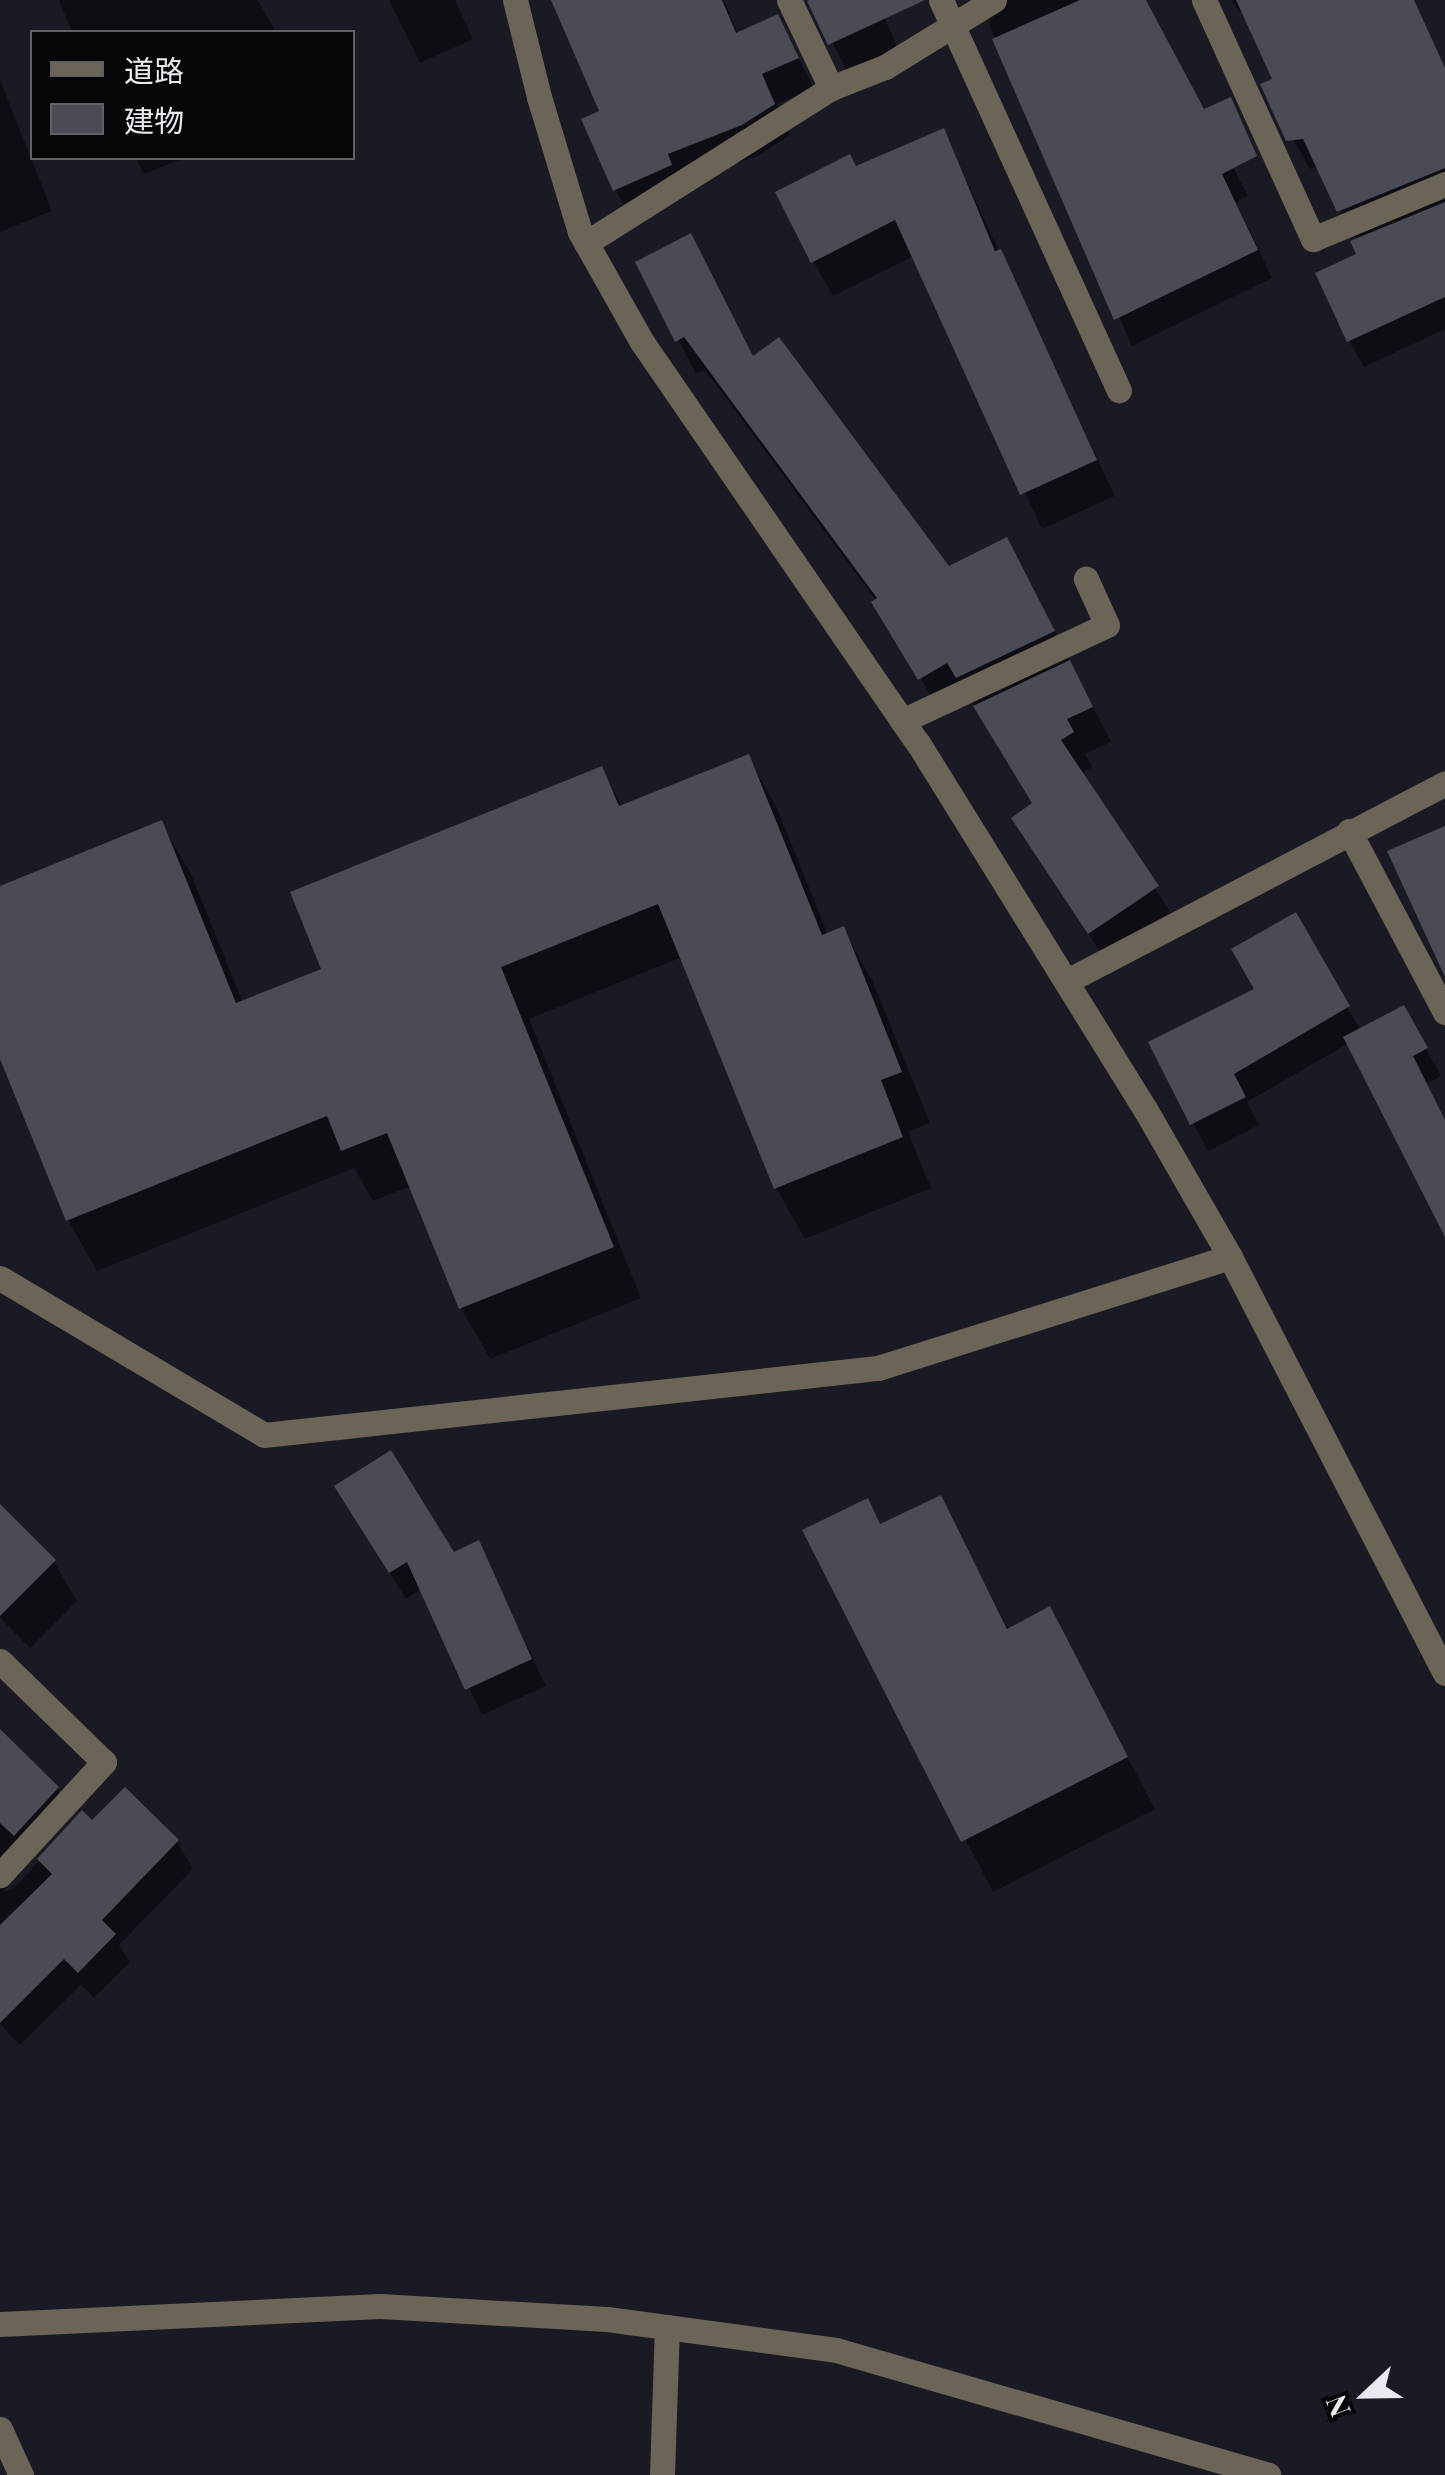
<!DOCTYPE html>
<html>
<head>
<meta charset="utf-8">
<style>
	body { margin:0 }
	#map { position:relative; width:1445px; height:2475px; overflow:hidden; background:#1a1a24; font-family:"Playfair Display","Noto Sans JP",serif }
	div>[style] { position:absolute }
	[style*='--x'] { left:calc(var(--x)*1px); top:calc(var(--y)*1px); width:calc(var(--w)*1px); rotate:calc(var(--a)*1deg) }
	.shadow>* { inset:0; background:#0007 }
	.building>* { inset:0; background:#4b4b56 }
	.minor>* { height:25px; margin:-12.5px; padding:0 12.5px; transform-origin:12.5px; border-radius:12.5px; background:#6a6557 }
	.tertiary>* { height:25px; margin:-12.5px; padding:0 12.5px; transform-origin:12.5px; border-radius:12.5px; background:#6a6557 }
	span { translate:-50% -50%; white-space:nowrap; text-align:center; line-height:1.15; -webkit-text-stroke:8px #060609; paint-order:stroke }
	.legend { position:absolute; left:30px; top:30px; width:325px; height:130px; box-sizing:border-box; background:#060609; border:2px solid #616165; margin:0; padding:12px 18px; list-style:none; font-size:30px; color:#e9e9f0 }
	.legend li { display:flex; align-items:center; gap:20px; height:50px }
	.legend b { width:50px; border:2px solid #616165 }
	.north { position:absolute; left:1315px; top:2345px; width:100px; height:100px; -webkit-text-stroke:8px #060609; paint-order:stroke; rotate:248deg; font-size:28px; font-weight:700; line-height:40px; text-align:center; color:#e9e9f0 }
	.north::after { content:''; display:block; margin:auto; width:35px; height:45px; background:#e9e9f0; clip-path:polygon(50% 0,100% 100%,50% 72%,0 100%) }
</style>
</head>
<body>
<div id="map">
	<div class="shadow">
		<div style="clip-path:polygon(59px 0,258px 0,276px 32px,72px 32px)"></div>
		<div style="clip-path:polygon(389px 0,455px 0,473px 39px,420px 63px)"></div>
		<div style="clip-path:polygon(554px 0,724px 0,738px 34px,777px 17px,814px 88px,777px 104px,790px 135px,759px 155px,682px 184px,687px 195px,632px 219px,615px 189px,602px 113px)"></div>
		<div style="clip-path:polygon(811px 0,877px 0,899px 51px,848px 73px)"></div>
		<div style="clip-path:polygon(975px 0,1145px 0,1248px 196px,1236px 202px,1272px 278px,1132px 346px,989px 25px,992px 23px)"></div>
		<div style="clip-path:polygon(1232px 0,1412px 0,1445px 71px,1445px 329px,1364px 367px,1349px 341px,1360px 255px,1357px 241px,1318px 166px,1310px 169px,1292px 138px,1275px 80px,1243px 10px,1239px 12px)"></div>
		<div style="clip-path:polygon(0 80px,52px 211px,0 232px)"></div>
		<div style="clip-path:polygon(943px 132px,1115px 496px,1042px 529px,914px 256px,833px 296px,813px 261px,855px 168px)"></div>
		<div style="clip-path:polygon(135px 158px,185px 158px,144px 174px)"></div>
		<div style="clip-path:polygon(638px 263px,754px 358px,948px 570px,1025px 573px,1111px 742px,1085px 754px,1092px 767px,1081px 774px,1176px 921px,1110px 967px,1014px 819px,1035px 805px,968px 695px,940px 712px,877px 602px,705px 370px,696px 374px)"></div>
		<div style="clip-path:polygon(748px 757px,777px 808px,828px 935px,843px 929px,872px 980px,930px 1123px,908px 1132px,931px 1188px,805px 1239px,776px 1188px,682px 957px,529px 1019px,641px 1298px,490px 1359px,461px 1308px,411px 1186px,373px 1201px,354px 1168px,97px 1271px,68px 1220px,0 1052px,0 888px,161px 823px,191px 874px,243px 1003px,324px 970px,601px 769px,623px 807px)"></div>
		<div style="clip-path:polygon(1295px 915px,1361px 1031px,1403px 1008px,1441px 1076px,1426px 1084px,1445px 1123px,1445px 1234px,1349px 1043px,1247px 1102px,1259px 1125px,1208px 1151px,1151px 1043px,1257px 990px)"></div>
		<div style="clip-path:polygon(940px 1498px,1009px 1630px,1049px 1610px,1155px 1809px,993px 1892px,805px 1531px,881px 1527px)"></div>
		<div style="clip-path:polygon(0 1508px,54px 1562px,77px 1601px,30px 1648px,0 1618px)"></div>
		<div style="clip-path:polygon(353px 1514px,453px 1555px,478px 1543px,546px 1686px,482px 1715px,422px 1589px,406px 1599px)"></div>
		<div style="clip-path:polygon(0 1733px,57px 1789px,72px 1816px,3px 1892px,13px 1889px,82px 1814px,92px 1824px,125px 1790px,177px 1842px,193px 1869px,119px 1945px,130px 1962px,94px 1998px,81px 1985px,20px 2045px,0 2024px)"></div>
	</div>
	<div class="building">
		<div style="clip-path:polygon(551px 0,722px 0,736px 33px,778px 14px,799px 58px,762px 74px,775px 104px,742px 125px,668px 154px,672px 165px,613px 191px,581px 119px,599px 111px)"></div>
		<div style="clip-path:polygon(925px 0,828px 45px,807px 1px,809px 0)"></div>
		<div style="clip-path:polygon(1080px 0,1146px 0,1204px 109px,1231px 97px,1257px 156px,1222px 174px,1258px 250px,1114px 320px,992px 39px)"></div>
		<div style="clip-path:polygon(1236px 0,1414px 0,1445px 68px,1445px 168px,1337px 212px,1303px 139px,1286px 141px,1260px 84px,1272px 79px)"></div>
		<div style="clip-path:polygon(944px 128px,995px 251px,1001px 249px,1097px 460px,1020px 495px,895px 220px,811px 263px,775px 192px,850px 154px,856px 166px)"></div>
		<div style="clip-path:polygon(1445px 202px,1445px 297px,1347px 342px,1315px 273px,1356px 254px,1350px 241px)"></div>
		<div style="clip-path:polygon(691px 233px,753px 356px,779px 337px,949px 566px,1007px 537px,1055px 631px,956px 678px,947px 663px,918px 680px,871px 602px,877px 598px,684px 337px,675px 342px,635px 262px)"></div>
		<div style="clip-path:polygon(1070px 660px,1093px 707px,1067px 719px,1074px 732px,1061px 740px,1159px 886px,1088px 934px,1011px 818px,1032px 803px,973px 706px)"></div>
		<div style="clip-path:polygon(749px 754px,822px 935px,844px 926px,902px 1072px,881px 1080px,903px 1137px,774px 1189px,658px 904px,501px 967px,614px 1247px,459px 1309px,387px 1133px,341px 1151px,327px 1116px,66px 1221px,0 1059px,0 886px,162px 820px,236px 1003px,321px 969px,290px 892px,602px 766px,619px 806px)"></div>
		<div style="clip-path:polygon(1445px 826px,1445px 977px,1387px 851px)"></div>
		<div style="clip-path:polygon(1296px 912px,1350px 1006px,1234px 1074px,1246px 1097px,1190px 1125px,1148px 1042px,1254px 989px,1231px 949px)"></div>
		<div style="clip-path:polygon(1404px 1005px,1428px 1048px,1413px 1056px,1445px 1120px,1445px 1237px,1343px 1037px)"></div>
		<div style="clip-path:polygon(391px 1450px,454px 1552px,479px 1540px,532px 1659px,465px 1690px,407px 1562px,389px 1573px,334px 1486px)"></div>
		<div style="clip-path:polygon(941px 1495px,1007px 1629px,1050px 1606px,1128px 1757px,961px 1842px,802px 1530px,868px 1498px,880px 1524px)"></div>
		<div style="clip-path:polygon(0 1504px,56px 1560px,0 1616px)"></div>
		<div style="clip-path:polygon(0 1729px,59px 1787px,14px 1836px,0 1823px)"></div>
		<div style="clip-path:polygon(125px 1787px,179px 1840px,102px 1920px,116px 1934px,78px 1973px,64px 1959px,0 2023px,0 1925px,52px 1874px,37px 1859px,82px 1810px,92px 1820px)"></div>
	</div>
	<div class="minor">
		<div style="--x:515;--y:0;--w:100;--a:76.1"></div>
		<div style="--x:539;--y:97;--w:141;--a:73.1"></div>
		<div style="--x:580;--y:232;--w:126;--a:60.6"></div>
		<div style="--x:642;--y:342;--w:487;--a:55.5"></div>
		<div style="--x:918;--y:743;--w:431;--a:58.2"></div>
		<div style="--x:1145;--y:1109;--w:171;--a:60.1"></div>
		<div style="--x:1230;--y:1257;--w:468;--a:62.7"></div>
		<div style="--x:789;--y:0;--w:98;--a:64.5"></div>
		<div style="--x:941;--y:0;--w:429;--a:65.5"></div>
		<div style="--x:1204;--y:0;--w:263;--a:65.5"></div>
		<div style="--x:1313;--y:239;--w:143;--a:-22.6"></div>
		<div style="--x:586;--y:243;--w:290;--a:-32.3"></div>
		<div style="--x:831;--y:88;--w:58;--a:-21.3"></div>
		<div style="--x:885;--y:67;--w:128;--a:-31.6"></div>
		<div style="--x:902;--y:721;--w:226;--a:-25.1"></div>
		<div style="--x:1107;--y:625;--w:51;--a:-114.5"></div>
		<div style="--x:1349;--y:831;--w:205;--a:62.1"></div>
		<div style="--x:1067;--y:981;--w:427;--a:-27.6"></div>
		<div style="--x:0;--y:1278;--w:307;--a:30.7"></div>
		<div style="--x:264;--y:1435;--w:618;--a:-6.23"></div>
		<div style="--x:878;--y:1368;--w:369;--a:-17.5"></div>
		<div style="--x:0;--y:1661;--w:145;--a:44.2"></div>
		<div style="--x:104;--y:1762;--w:154;--a:132.6"></div>
		<div style="--x:0;--y:2429;--w:51;--a:65.5"></div>
		<div style="--x:662;--y:2475;--w:148;--a:-88.1"></div>
	</div>
	<div class="tertiary">
		<div style="--x:0;--y:2324;--w:380;--a:-2.7"></div>
		<div style="--x:380;--y:2306;--w:227;--a:3.3"></div>
		<div style="--x:607;--y:2319;--w:231;--a:7.7"></div>
		<div style="--x:836;--y:2350;--w:450;--a:16.1"></div>
	</div>
	<ul class="legend">
	<li><b style="height:12px;background:#6a6557"></b>道路</li>
	<li><b style="height:28px;background:#4b4b56"></b>建物</li>
	</ul>
	<div class="north">N</div>
</div>
</body>
</html>
